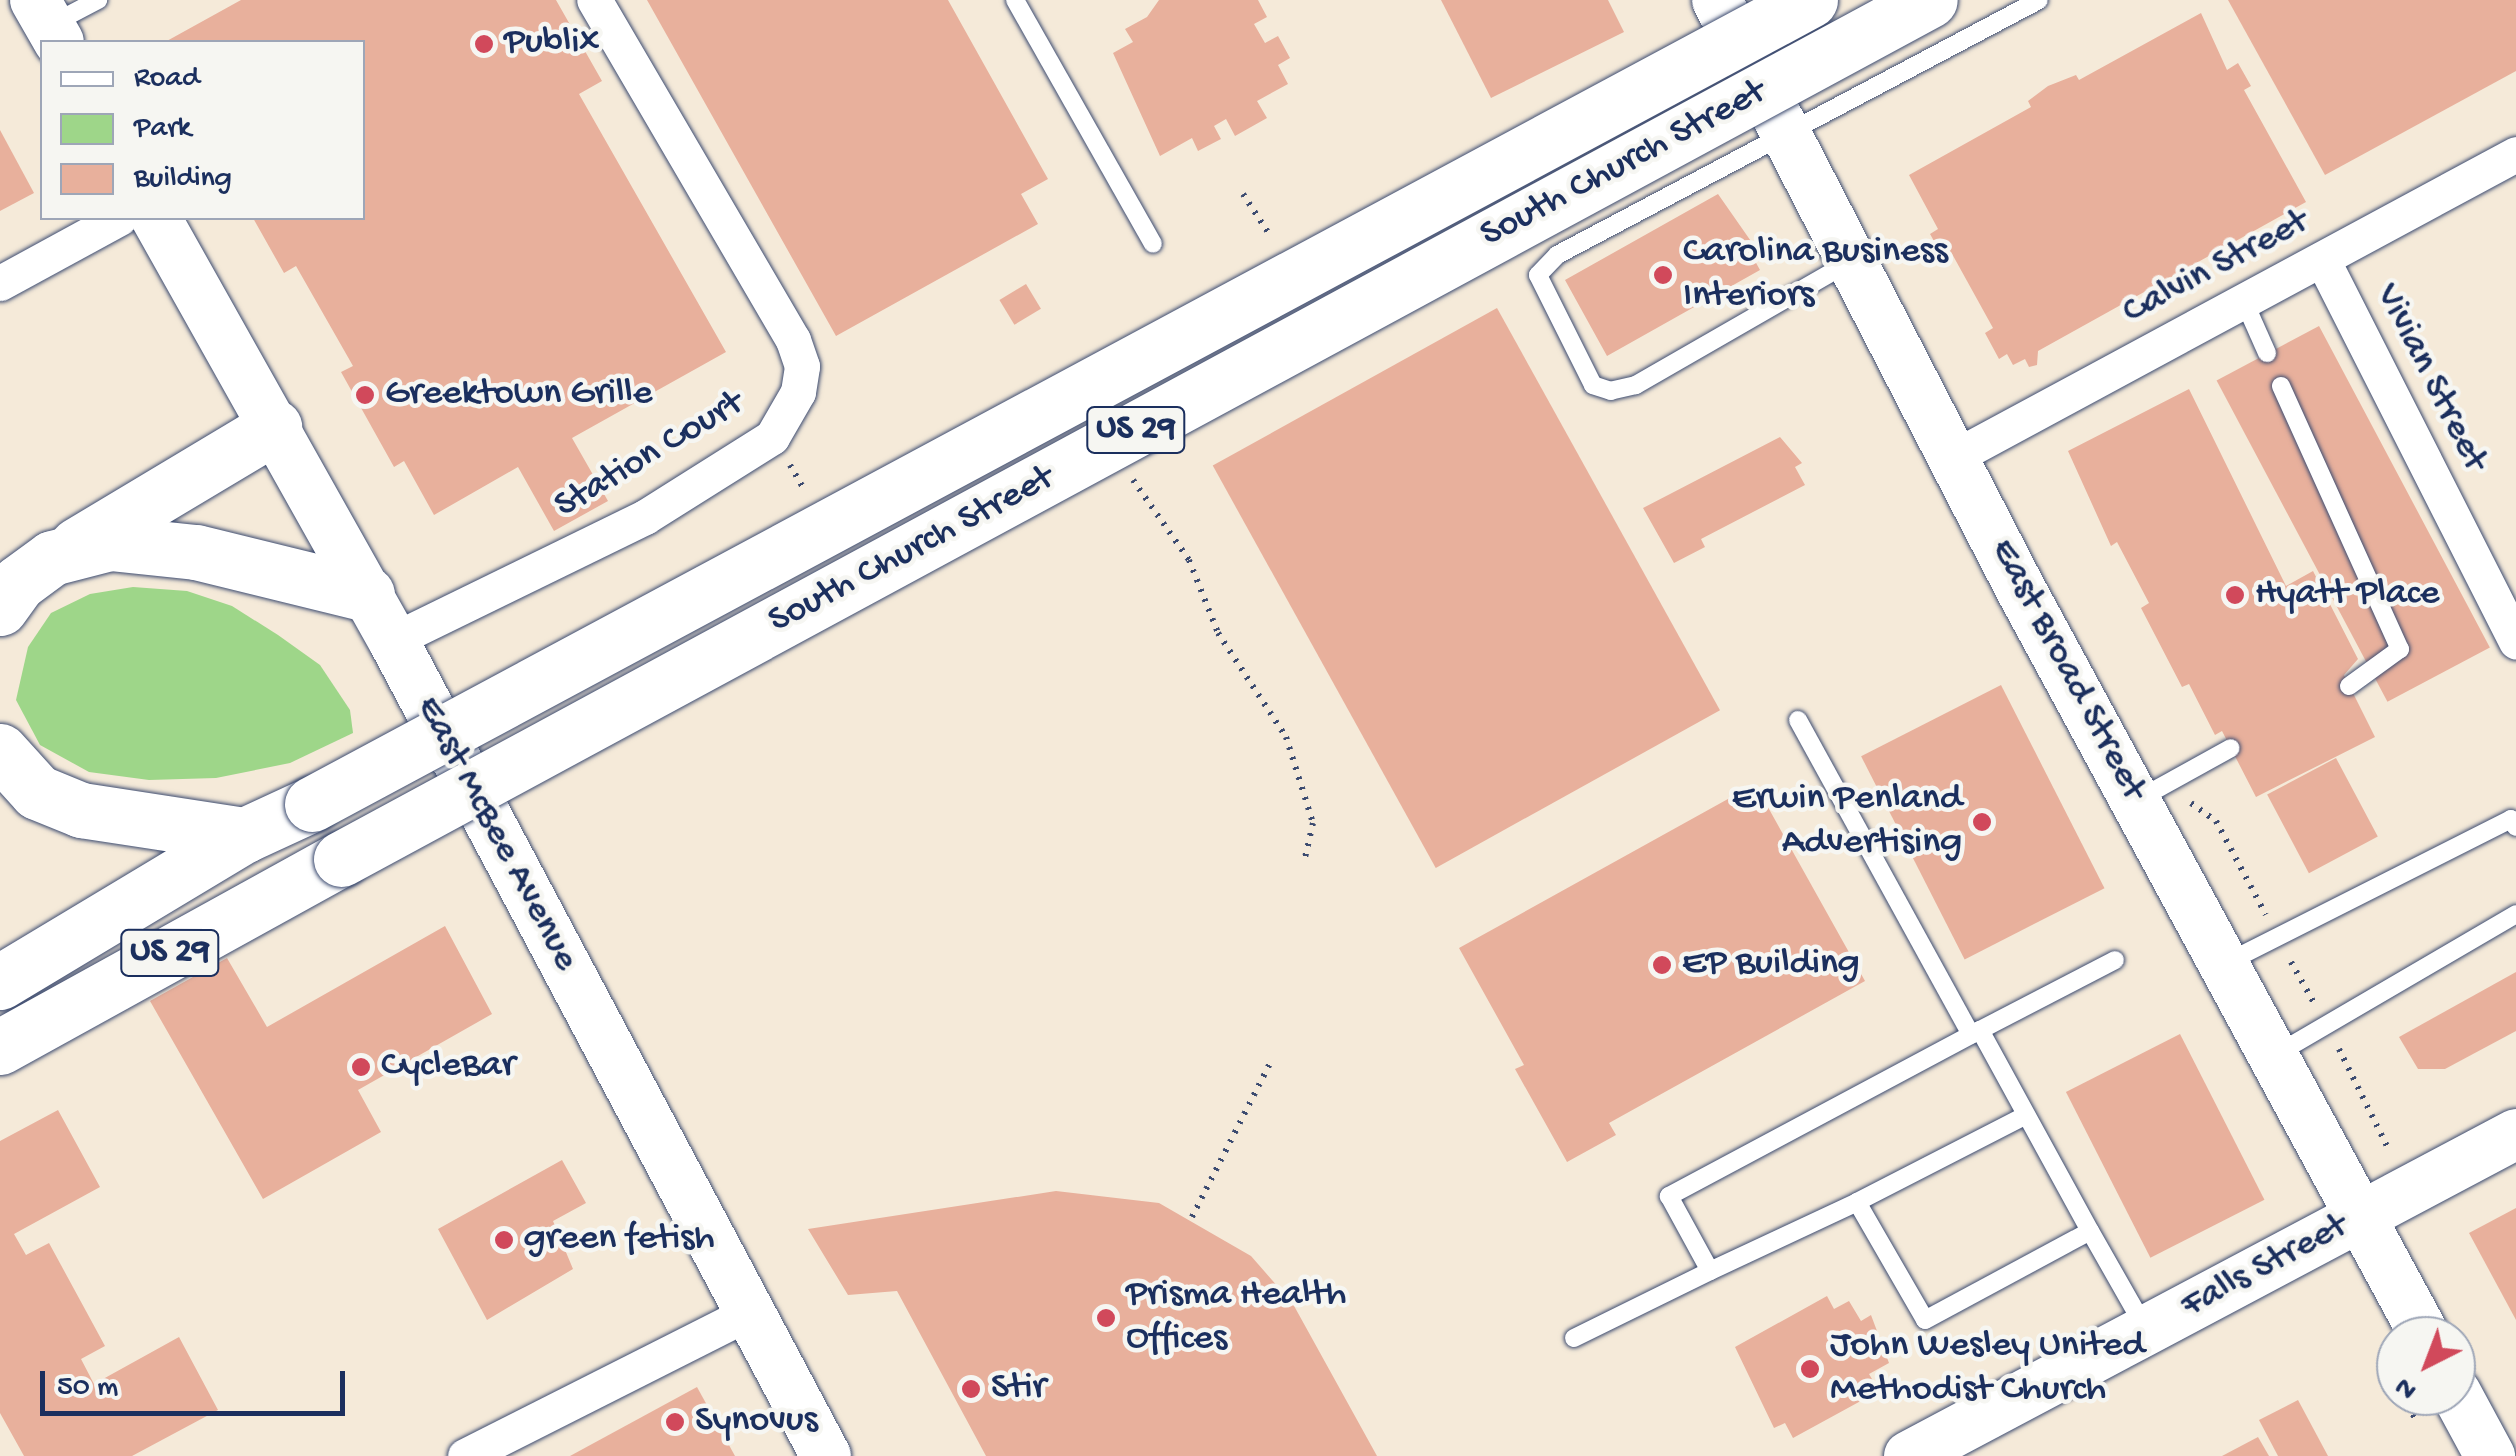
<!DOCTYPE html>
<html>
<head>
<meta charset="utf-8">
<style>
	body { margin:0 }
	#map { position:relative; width:2516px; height:1456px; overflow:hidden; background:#f5ead9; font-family:"Gochi Hand",sans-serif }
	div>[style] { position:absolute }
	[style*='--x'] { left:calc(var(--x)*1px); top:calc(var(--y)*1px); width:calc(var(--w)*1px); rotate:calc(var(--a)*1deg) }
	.green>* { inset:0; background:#9ed689 }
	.building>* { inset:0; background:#e8b09c; transform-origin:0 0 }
	.path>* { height:6px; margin-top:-3px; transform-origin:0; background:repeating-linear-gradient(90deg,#3c4b70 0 2.5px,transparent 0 10.5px) }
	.roads { filter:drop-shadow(0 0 2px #3c4b70) drop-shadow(0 0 2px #3c4b70) }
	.lane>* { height:18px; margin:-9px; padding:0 9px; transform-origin:9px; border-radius:9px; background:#fff }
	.street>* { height:35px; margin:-17.5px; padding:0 17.5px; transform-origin:17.5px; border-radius:17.5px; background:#fff }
	.secondary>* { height:50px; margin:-25px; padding:0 25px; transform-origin:25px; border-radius:25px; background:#fff }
	.primary>* { height:55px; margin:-27.5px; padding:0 27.5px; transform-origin:27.5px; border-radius:27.5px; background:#fff }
	.bridges { filter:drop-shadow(0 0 2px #3c4b70) drop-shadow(0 0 2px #3c4b70) }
	.primary-bridge>* { height:55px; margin:-27.5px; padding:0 27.5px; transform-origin:27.5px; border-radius:27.5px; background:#fff }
	.dots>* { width:28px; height:28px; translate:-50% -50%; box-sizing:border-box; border:5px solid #f6f6f2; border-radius:50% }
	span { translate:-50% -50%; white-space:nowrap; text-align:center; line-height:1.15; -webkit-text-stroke:9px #f6f6f2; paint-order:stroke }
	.shield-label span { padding:2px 8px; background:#f6f6f2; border:2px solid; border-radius:8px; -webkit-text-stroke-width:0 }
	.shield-label { font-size:35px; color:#1b2f5e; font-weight:700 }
	.poi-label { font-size:38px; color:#1b2f5e }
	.left { translate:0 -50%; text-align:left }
	.right { translate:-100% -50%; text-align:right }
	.street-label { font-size:38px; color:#1b2f5e }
	.legend { position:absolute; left:40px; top:40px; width:325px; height:180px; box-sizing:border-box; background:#f6f6f2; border:2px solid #9ea6b7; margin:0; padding:12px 18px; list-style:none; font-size:30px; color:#1b2f5e }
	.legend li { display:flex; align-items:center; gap:20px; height:50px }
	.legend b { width:50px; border:2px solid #9ea6b7 }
	.north { position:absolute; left:2376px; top:1316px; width:100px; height:100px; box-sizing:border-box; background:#f6f6f2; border:2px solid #9ea6b7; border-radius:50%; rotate:222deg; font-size:28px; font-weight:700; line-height:40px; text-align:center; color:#1b2f5e }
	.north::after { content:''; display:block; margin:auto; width:35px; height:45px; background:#d1495b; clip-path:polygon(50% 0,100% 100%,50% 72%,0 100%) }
	.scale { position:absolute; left:40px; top:1371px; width:305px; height:45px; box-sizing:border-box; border:5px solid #1b2f5e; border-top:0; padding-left:12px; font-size:30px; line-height:35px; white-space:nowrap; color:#1b2f5e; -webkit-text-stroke:8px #f6f6f2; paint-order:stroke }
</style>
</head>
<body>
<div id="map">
	<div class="green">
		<div style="clip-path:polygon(133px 587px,187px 591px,232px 606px,278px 635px,320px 665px,350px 710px,353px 733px,290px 763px,216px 778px,149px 780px,89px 772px,40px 745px,16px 700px,28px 647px,51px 613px,90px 594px)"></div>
	</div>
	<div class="building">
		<div style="clip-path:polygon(241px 0,556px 0,602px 81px,579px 94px,726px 352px,572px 438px,608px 501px,554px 531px,518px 467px,434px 515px,404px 461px,394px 467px,341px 372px,353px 366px,296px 266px,284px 273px,253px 218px,362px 218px,362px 42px,165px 42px)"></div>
		<div style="clip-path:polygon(647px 0,948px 0,1048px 179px,1021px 194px,1038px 224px,836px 336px)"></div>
		<div style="clip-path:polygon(1159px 0,1258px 0,1267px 17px,1254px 24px,1265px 43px,1278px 36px,1290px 58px,1278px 65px,1288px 84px,1257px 101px,1267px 118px,1235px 136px,1226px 119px,1214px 126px,1221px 139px,1198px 151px,1192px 138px,1160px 156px,1113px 53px,1133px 42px,1125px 29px,1147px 17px)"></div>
		<div style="clip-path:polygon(1441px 0,1608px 0,1624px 32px,1491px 98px)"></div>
		<div style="clip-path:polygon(2228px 0,2516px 0,2516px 71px,2325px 175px)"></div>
		<div style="clip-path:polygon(2201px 13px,2227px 70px,2238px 63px,2251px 86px,2244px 90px,2306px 202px,2038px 351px,2037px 365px,2029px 367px,2025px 359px,2013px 365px,2007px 354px,1999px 359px,1985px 333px,1993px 328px,1951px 252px,1943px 257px,1930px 234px,1938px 229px,1909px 175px,2031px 107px,2028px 101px,2048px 86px,2076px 75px,2079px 80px)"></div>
		<div style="clip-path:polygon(0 130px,34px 193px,0 211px)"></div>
		<div style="clip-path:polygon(1718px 194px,1762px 257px,1755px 261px,1760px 270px,1607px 356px,1565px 280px)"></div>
		<div style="left:1026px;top:284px;width:29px;height:31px;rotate:59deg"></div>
		<div style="left:1497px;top:308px;width:460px;height:325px;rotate:61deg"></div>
		<div style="left:2319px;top:326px;width:364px;height:116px;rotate:62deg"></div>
		<div style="clip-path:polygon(2189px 389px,2286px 586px,2313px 571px,2358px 659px,2344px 675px,2375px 737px,2256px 797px,2222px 731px,2215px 735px,2189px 684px,2182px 687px,2141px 608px,2149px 603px,2117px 542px,2111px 546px,2068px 451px)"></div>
		<div style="clip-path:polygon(1780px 437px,1802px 463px,1795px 467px,1805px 485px,1701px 539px,1705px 547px,1674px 563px,1643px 508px)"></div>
		<div style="left:2001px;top:685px;width:228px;height:157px;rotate:63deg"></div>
		<div style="left:2336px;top:758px;width:89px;height:78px;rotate:62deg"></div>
		<div style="clip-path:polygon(1755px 784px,1865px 981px,1609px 1123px,1616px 1135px,1567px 1162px,1515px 1069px,1524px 1065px,1459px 948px)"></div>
		<div style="clip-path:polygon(445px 926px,492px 1014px,358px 1090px,381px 1132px,263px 1199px,150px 1001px,227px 958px,267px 1027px)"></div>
		<div style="clip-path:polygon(2516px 972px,2516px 1031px,2445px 1069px,2418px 1069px,2399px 1037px)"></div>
		<div style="left:2180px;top:1034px;width:186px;height:128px;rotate:63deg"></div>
		<div style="clip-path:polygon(58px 1110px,100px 1187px,14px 1234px,26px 1255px,49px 1243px,105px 1346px,81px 1359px,94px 1384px,179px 1337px,218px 1410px,132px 1456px,24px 1456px,0 1413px,0 1141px)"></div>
		<div style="clip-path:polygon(562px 1160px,586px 1203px,553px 1221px,573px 1269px,487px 1320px,438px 1229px)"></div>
		<div style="clip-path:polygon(1056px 1191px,1159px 1203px,1251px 1256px,1293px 1304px,1377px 1456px,986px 1456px,897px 1291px,848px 1295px,808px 1229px)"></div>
		<div style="clip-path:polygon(2516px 1208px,2516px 1320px,2469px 1233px)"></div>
		<div style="clip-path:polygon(1827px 1296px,1834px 1309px,1849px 1301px,1861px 1321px,1871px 1315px,1889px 1363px,1869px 1374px,1879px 1391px,1793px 1438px,1785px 1423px,1774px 1428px,1735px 1347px)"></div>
		<div style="clip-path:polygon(697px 1387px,735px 1456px,570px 1456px)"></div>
		<div style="clip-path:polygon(2298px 1400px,2328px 1456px,2278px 1456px,2259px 1420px)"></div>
		<div style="clip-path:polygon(2258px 1437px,2269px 1456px,2222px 1456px)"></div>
	</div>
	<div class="path">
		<div style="--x:1243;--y:194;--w:51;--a:56.9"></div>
		<div style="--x:790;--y:465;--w:28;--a:60"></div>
		<div style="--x:1133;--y:480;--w:98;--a:55"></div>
		<div style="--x:1189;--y:560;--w:79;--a:68.3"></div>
		<div style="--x:1218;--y:633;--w:124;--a:56.8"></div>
		<div style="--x:1286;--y:737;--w:90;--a:72.6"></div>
		<div style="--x:1313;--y:823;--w:37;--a:103"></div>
		<div style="--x:2191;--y:803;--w:31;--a:36"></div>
		<div style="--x:2216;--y:821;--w:106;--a:62"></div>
		<div style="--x:2291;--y:962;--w:47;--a:60.7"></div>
		<div style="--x:2339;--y:1049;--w:113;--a:63.7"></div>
		<div style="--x:1192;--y:1217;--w:175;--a:-63.1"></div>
		<div style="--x:2389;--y:1367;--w:16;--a:63"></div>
		<div style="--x:2403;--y:1396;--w:24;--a:62"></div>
	</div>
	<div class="roads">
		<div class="lane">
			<div style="--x:1015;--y:0;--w:280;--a:60.5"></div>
			<div style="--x:54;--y:23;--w:50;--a:-27.6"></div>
			<div style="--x:1848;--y:263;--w:245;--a:150.1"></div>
			<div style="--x:1636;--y:385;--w:26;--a:167"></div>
			<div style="--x:1611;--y:391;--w:19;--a:-162"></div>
			<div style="--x:1593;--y:385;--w:123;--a:-116.6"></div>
			<div style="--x:1538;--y:275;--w:28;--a:-46"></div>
			<div style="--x:1557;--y:255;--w:545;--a:-27.88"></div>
			<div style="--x:2244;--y:301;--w:57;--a:66.1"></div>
			<div style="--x:2281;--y:386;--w:289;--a:65.7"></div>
			<div style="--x:2400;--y:649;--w:63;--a:144"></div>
			<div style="--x:1798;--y:720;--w:359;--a:61.2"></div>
			<div style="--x:2137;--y:800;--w:107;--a:-29"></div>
			<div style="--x:2226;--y:963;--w:319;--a:-26.8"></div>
			<div style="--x:2511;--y:819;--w:9;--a:58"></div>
			<div style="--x:1980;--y:1030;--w:152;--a:-27.4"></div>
			<div style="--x:2275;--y:1055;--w:279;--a:-30.3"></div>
			<div style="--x:1857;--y:1202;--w:190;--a:-27.2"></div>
			<div style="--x:2090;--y:1231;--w:229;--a:-118.7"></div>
			<div style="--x:1980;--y:1030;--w:353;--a:151.9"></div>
			<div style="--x:1669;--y:1196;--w:85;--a:61.3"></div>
			<div style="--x:1710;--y:1271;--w:162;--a:-25.1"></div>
			<div style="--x:1857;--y:1202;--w:136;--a:60"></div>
			<div style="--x:1925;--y:1320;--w:187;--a:-28.3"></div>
			<div style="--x:2090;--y:1231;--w:109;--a:60.4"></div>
			<div style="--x:1574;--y:1338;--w:152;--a:-26.2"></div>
		</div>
		<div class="street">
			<div style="--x:2322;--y:259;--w:429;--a:63.1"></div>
			<div style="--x:0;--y:283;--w:136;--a:-28.6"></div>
			<div style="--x:1956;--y:456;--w:636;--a:-28.34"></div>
			<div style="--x:393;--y:640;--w:280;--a:-26"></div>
			<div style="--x:645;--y:517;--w:150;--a:-32.2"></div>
			<div style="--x:772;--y:437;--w:52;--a:-60"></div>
			<div style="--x:798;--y:392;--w:26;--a:-81"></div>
			<div style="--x:802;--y:366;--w:28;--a:-109"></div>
			<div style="--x:793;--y:340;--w:394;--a:-120.3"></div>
			<div style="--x:465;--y:1456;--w:319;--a:-26.8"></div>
		</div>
		<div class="secondary">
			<div style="--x:35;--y:0;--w:48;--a:60.3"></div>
			<div style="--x:1717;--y:0;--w:661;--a:62.74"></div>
			<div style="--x:2020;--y:588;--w:851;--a:61.57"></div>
			<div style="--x:156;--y:218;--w:484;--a:60.7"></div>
			<div style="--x:393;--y:640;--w:924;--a:62.05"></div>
			<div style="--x:2456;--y:1393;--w:72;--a:61.6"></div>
			<div style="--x:1909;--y:1456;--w:687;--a:-27.94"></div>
		</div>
		<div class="primary">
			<div style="--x:77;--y:545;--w:230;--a:-30.9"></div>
			<div style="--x:0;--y:608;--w:31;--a:-54"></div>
			<div style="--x:18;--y:583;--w:42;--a:-36.3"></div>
			<div style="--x:52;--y:558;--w:60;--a:-14.5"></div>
			<div style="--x:110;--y:543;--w:86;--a:6"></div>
			<div style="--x:196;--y:552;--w:176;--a:13.8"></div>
			<div style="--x:0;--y:751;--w:55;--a:47.9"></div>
			<div style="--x:37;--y:792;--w:48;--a:22.2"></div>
			<div style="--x:81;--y:810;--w:166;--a:8.7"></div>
			<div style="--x:0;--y:982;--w:286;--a:-31"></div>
			<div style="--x:245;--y:835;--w:74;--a:-24.8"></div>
			<div style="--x:0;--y:1047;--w:389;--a:-28.9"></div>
		</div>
	</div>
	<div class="bridges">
		<div class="primary-bridge">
			<div style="--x:312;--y:804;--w:1700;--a:-28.22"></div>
			<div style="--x:341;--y:859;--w:1806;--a:-28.4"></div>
		</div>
	</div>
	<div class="dots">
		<div style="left:484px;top:44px;background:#d1495b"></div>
		<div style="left:1663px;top:275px;background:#d1495b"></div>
		<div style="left:365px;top:395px;background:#d1495b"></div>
		<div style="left:2235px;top:595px;background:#d1495b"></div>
		<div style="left:1982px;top:822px;background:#d1495b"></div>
		<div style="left:1662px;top:965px;background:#d1495b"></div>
		<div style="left:361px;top:1067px;background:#d1495b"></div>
		<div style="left:504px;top:1240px;background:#d1495b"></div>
		<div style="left:1106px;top:1318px;background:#d1495b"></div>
		<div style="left:1810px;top:1369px;background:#d1495b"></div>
		<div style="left:971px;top:1389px;background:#d1495b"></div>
		<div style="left:675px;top:1422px;background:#d1495b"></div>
	</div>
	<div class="shield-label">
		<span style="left:1136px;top:430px">US 29</span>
		<span style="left:170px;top:953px">US 29</span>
	</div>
	<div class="poi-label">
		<span class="left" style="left:504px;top:44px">Publix</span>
		<span class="left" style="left:1683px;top:275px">Carolina Business<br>Interiors</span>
		<span class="left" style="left:385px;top:395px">Greektown Grille</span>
		<span class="left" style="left:2255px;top:595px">Hyatt Place</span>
		<span class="right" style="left:1962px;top:822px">Erwin Penland<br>Advertising</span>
		<span class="left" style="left:1682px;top:965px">EP Building</span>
		<span class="left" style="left:381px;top:1067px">CycleBar</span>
		<span class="left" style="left:524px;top:1240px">green fetish</span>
		<span class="left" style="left:1126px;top:1318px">Prisma Health<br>Offices</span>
		<span class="left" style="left:1830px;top:1369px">John Wesley United<br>Methodist Church</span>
		<span class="left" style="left:991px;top:1389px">Stir</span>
		<span class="left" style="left:695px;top:1422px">Synovus</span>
	</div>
	<div class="street-label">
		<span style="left:1624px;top:165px;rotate:-28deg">South Church Street</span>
		<span style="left:2216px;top:268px;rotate:-28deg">Calvin Street</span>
		<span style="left:2430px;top:378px;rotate:63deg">Vivian Street</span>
		<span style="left:650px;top:456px;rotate:-31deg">Station Court</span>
		<span style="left:912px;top:551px;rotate:-28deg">South Church Street</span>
		<span style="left:2067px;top:670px;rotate:62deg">East Broad Street</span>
		<span style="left:496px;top:834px;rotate:62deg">East McBee Avenue</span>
		<span style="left:2265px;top:1267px;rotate:-28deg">Falls Street</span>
	</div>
	<ul class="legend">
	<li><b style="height:12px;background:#fff"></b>Road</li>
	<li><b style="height:28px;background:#9ed689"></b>Park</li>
	<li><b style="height:28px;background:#e8b09c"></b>Building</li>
	</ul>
	<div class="north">N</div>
	<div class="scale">50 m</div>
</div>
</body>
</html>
